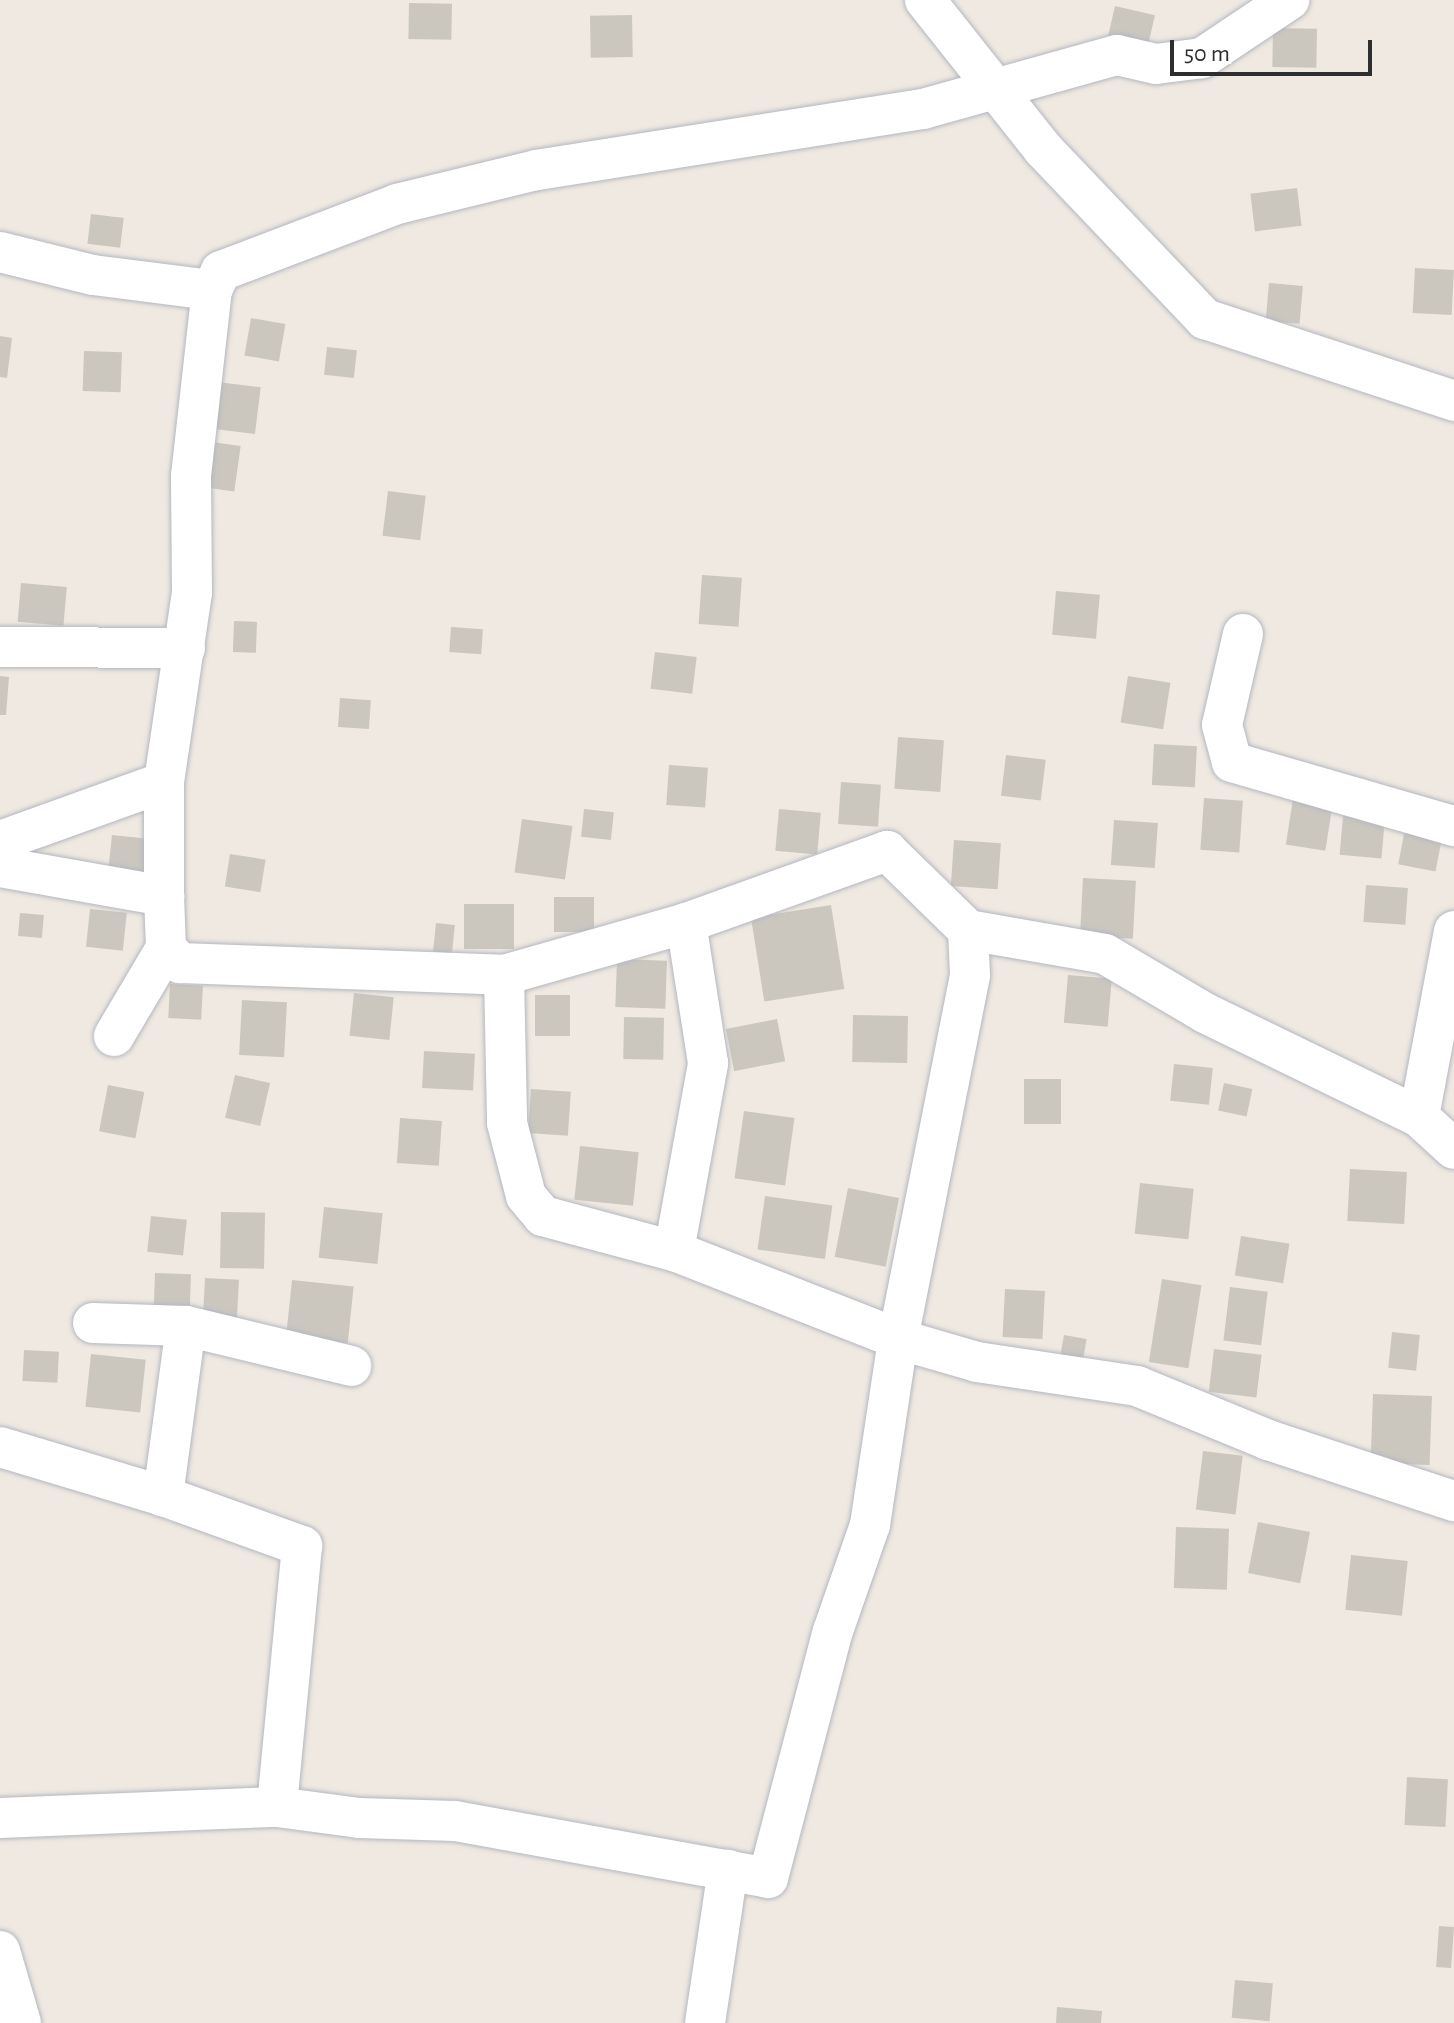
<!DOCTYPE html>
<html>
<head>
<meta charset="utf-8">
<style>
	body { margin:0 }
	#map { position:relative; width:1454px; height:2023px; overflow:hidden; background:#efe9e1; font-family:"Alegreya Sans",sans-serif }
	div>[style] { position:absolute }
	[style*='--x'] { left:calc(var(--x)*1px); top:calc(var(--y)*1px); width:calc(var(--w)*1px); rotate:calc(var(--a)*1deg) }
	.building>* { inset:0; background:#cbc7bf; transform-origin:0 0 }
	.roads { filter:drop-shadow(0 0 2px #b4b7c1) drop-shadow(0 0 2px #b4b7c1) }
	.minor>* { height:40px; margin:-20px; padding:0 20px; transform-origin:20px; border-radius:20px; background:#fff }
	span { translate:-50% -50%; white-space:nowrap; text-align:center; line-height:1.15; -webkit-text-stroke:6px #fff; paint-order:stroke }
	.scale { position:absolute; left:1170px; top:40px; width:202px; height:36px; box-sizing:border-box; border:4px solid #2e2e2e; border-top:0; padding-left:10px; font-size:24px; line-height:28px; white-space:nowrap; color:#2e2e2e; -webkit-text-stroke:6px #fff; paint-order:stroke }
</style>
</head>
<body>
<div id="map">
	<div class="building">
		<div style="left:409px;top:3px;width:43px;height:36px;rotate:1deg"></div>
		<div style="left:1115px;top:6px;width:41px;height:32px;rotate:13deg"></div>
		<div style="left:632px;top:15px;width:42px;height:42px;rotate:89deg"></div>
		<div style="left:1273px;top:28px;width:44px;height:39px;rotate:1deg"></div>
		<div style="left:1297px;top:188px;width:38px;height:47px;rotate:83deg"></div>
		<div style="left:91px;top:214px;width:33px;height:30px;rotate:7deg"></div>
		<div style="left:1415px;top:268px;width:39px;height:45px;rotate:3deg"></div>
		<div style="left:1269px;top:283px;width:34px;height:38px;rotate:5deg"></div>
		<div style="left:251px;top:318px;width:35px;height:38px;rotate:10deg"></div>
		<div style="clip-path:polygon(0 336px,12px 338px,7px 378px,0 377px)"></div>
		<div style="left:327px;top:347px;width:30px;height:28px;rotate:6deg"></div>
		<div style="left:84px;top:351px;width:38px;height:40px;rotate:2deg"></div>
		<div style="left:218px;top:382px;width:43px;height:47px;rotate:7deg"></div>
		<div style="left:205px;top:441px;width:36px;height:46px;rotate:8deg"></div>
		<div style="left:388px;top:491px;width:38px;height:45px;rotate:7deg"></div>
		<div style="left:702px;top:575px;width:40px;height:49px;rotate:4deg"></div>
		<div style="left:21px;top:583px;width:46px;height:39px;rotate:5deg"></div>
		<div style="left:1056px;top:591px;width:44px;height:44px;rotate:5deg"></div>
		<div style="left:234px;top:621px;width:23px;height:31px;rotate:2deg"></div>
		<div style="left:451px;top:627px;width:32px;height:25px;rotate:4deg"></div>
		<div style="left:655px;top:652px;width:42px;height:37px;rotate:7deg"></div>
		<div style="clip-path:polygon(0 676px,9px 677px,6px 715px,0 715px)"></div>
		<div style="left:1128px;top:676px;width:43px;height:47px;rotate:9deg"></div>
		<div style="left:340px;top:698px;width:31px;height:29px;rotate:4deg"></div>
		<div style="left:898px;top:737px;width:46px;height:52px;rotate:4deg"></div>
		<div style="left:1154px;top:744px;width:43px;height:41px;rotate:3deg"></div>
		<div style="left:1006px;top:755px;width:40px;height:41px;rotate:7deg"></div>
		<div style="left:669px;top:765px;width:39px;height:40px;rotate:4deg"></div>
		<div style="left:841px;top:782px;width:40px;height:42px;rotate:4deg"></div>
		<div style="left:1204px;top:798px;width:39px;height:52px;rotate:4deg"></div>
		<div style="left:1293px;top:799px;width:40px;height:46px;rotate:9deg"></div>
		<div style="left:584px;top:809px;width:30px;height:28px;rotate:6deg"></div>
		<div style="left:779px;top:809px;width:42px;height:42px;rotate:5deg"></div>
		<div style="left:1343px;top:816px;width:42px;height:39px;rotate:5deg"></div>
		<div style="left:522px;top:819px;width:51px;height:54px;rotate:8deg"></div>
		<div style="left:1114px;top:820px;width:44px;height:45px;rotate:4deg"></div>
		<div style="left:1406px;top:824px;width:38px;height:41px;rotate:11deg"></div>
		<div style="left:112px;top:835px;width:41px;height:41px;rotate:6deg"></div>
		<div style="left:954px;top:840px;width:47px;height:46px;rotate:4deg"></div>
		<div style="left:230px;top:854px;width:36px;height:33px;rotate:9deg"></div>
		<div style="left:1083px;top:878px;width:53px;height:58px;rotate:3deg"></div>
		<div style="left:1366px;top:885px;width:42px;height:37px;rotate:4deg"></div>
		<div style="left:554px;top:897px;width:40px;height:35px"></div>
		<div style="left:464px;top:904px;width:50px;height:45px"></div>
		<div style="left:831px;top:905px;width:85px;height:81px;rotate:81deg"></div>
		<div style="left:90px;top:909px;width:37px;height:38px;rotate:6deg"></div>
		<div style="left:20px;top:913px;width:24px;height:23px;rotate:5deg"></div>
		<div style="left:436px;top:923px;width:19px;height:29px;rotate:6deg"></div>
		<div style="left:617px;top:959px;width:50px;height:48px;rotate:2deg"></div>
		<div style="left:1068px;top:975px;width:44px;height:48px;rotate:5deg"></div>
		<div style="left:170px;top:984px;width:33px;height:34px;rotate:3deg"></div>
		<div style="left:354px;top:993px;width:40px;height:43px;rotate:6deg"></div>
		<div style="left:535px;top:995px;width:35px;height:41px"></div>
		<div style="left:242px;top:1000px;width:45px;height:55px;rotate:3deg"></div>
		<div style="left:853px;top:1015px;width:55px;height:47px;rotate:1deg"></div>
		<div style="left:624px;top:1017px;width:40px;height:42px;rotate:1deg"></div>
		<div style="left:777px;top:1019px;width:43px;height:52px;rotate:79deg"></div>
		<div style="left:424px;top:1051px;width:51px;height:37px;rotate:3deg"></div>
		<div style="left:1174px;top:1064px;width:39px;height:37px;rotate:6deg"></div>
		<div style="left:235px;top:1075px;width:36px;height:44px;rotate:13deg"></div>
		<div style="left:1024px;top:1079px;width:37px;height:45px"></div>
		<div style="left:1224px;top:1083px;width:29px;height:28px;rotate:12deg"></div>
		<div style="left:108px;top:1085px;width:37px;height:47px;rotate:11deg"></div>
		<div style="left:531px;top:1089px;width:40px;height:44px;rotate:4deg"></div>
		<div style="left:744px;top:1111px;width:51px;height:68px;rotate:8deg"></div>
		<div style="left:400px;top:1118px;width:42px;height:45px;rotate:4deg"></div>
		<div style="left:580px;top:1146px;width:59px;height:54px;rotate:6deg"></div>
		<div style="left:1350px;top:1169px;width:57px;height:52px;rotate:3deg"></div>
		<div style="left:1140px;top:1183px;width:54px;height:51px;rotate:6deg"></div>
		<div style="left:848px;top:1188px;width:52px;height:70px;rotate:11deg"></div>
		<div style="left:765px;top:1196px;width:68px;height:54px;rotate:8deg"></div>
		<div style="left:324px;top:1207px;width:59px;height:51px;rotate:6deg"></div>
		<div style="left:221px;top:1212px;width:44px;height:56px;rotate:1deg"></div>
		<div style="left:151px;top:1216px;width:36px;height:36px;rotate:6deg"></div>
		<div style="left:1241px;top:1236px;width:49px;height:40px;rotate:9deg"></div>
		<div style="left:155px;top:1273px;width:36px;height:42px;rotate:2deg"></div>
		<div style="left:205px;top:1278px;width:34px;height:43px;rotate:3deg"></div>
		<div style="left:1162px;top:1279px;width:40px;height:84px;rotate:9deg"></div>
		<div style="left:292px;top:1280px;width:62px;height:57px;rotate:6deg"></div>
		<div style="left:1230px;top:1287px;width:38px;height:54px;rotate:7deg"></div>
		<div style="left:1005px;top:1289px;width:40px;height:48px;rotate:3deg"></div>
		<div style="left:1392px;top:1332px;width:28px;height:36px;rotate:6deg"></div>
		<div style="left:1064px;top:1335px;width:23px;height:27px;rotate:10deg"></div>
		<div style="left:1214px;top:1349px;width:48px;height:43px;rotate:7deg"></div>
		<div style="left:24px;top:1350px;width:35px;height:31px;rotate:3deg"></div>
		<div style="left:91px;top:1354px;width:55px;height:53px;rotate:6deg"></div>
		<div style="left:1373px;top:1394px;width:59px;height:69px;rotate:2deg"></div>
		<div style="left:1203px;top:1451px;width:40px;height:59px;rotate:7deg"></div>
		<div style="left:1258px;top:1522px;width:53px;height:52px;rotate:11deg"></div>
		<div style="left:1176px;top:1527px;width:53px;height:61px;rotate:2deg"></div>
		<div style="left:1351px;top:1555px;width:57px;height:55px;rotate:6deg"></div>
		<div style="left:1407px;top:1777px;width:41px;height:48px;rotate:3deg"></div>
		<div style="left:1439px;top:1926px;width:15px;height:41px;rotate:4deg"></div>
		<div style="left:1235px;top:1980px;width:38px;height:38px;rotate:5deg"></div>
		<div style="clip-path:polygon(1057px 2007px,1102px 2011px,1101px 2023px,1056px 2023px)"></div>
	</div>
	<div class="roads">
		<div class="minor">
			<div style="--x:925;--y:0;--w:190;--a:51.6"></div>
			<div style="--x:1043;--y:149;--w:235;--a:46.4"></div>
			<div style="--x:1205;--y:319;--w:262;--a:18.2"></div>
			<div style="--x:0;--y:252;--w:96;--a:13.9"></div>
			<div style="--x:93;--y:275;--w:120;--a:7.2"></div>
			<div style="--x:212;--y:290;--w:21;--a:-65"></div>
			<div style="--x:221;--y:271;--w:188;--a:-20.8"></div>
			<div style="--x:397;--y:204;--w:144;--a:-13.7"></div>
			<div style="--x:537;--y:170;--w:391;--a:-9"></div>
			<div style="--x:923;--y:109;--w:201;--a:-15.6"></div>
			<div style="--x:1117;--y:55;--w:40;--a:13"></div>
			<div style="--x:1156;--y:64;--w:46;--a:-7.4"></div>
			<div style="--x:1202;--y:58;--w:105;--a:-33.7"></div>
			<div style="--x:1243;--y:634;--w:93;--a:103"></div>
			<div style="--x:1222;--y:725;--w:38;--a:75"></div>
			<div style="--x:1232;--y:762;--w:231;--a:16.1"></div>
			<div style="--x:0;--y:647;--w:185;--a:0.3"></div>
			<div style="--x:0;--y:841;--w:174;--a:-19.8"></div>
			<div style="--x:0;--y:867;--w:167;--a:10"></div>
			<div style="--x:164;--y:896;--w:52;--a:87.8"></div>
			<div style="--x:166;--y:948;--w:21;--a:47"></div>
			<div style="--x:180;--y:963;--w:324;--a:2.1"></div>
			<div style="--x:504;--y:975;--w:189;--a:-15.9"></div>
			<div style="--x:686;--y:923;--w:214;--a:-19.7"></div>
			<div style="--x:887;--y:851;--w:113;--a:44.3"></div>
			<div style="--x:968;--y:930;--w:139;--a:9.9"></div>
			<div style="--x:1105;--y:954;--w:116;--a:30.5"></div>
			<div style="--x:1205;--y:1013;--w:238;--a:25.9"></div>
			<div style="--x:164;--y:896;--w:114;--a:-90"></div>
			<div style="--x:164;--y:782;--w:191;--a:-81.6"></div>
			<div style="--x:192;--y:593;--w:117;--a:-90.5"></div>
			<div style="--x:191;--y:476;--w:187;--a:-83.6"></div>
			<div style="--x:1454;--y:931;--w:189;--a:100.7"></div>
			<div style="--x:1419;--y:1117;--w:47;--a:42.4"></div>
			<div style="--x:504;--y:975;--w:148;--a:88.8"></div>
			<div style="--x:507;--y:1123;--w:75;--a:75.4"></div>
			<div style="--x:526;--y:1196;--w:26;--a:50"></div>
			<div style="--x:543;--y:1216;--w:136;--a:15"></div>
			<div style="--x:674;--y:1251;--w:241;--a:21.4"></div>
			<div style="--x:898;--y:1339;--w:82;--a:16.2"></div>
			<div style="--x:977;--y:1362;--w:162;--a:8.5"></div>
			<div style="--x:1137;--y:1386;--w:142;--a:22.4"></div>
			<div style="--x:1268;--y:1440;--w:196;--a:18.2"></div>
			<div style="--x:114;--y:1036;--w:102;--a:-59.4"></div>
			<div style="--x:674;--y:1251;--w:191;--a:-79.7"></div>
			<div style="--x:708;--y:1063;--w:142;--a:-98.9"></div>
			<div style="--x:93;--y:1323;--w:93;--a:1.8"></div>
			<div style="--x:186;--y:1326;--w:172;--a:97.7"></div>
			<div style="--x:163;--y:1496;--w:148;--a:19.8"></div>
			<div style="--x:302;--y:1546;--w:262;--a:95.5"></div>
			<div style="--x:277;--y:1807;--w:83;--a:7.6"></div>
			<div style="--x:359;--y:1818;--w:96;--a:1.8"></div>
			<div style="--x:455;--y:1821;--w:318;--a:10.3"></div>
			<div style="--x:768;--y:1878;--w:255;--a:-75.3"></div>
			<div style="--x:833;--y:1631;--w:112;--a:-70.8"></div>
			<div style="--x:870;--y:1525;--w:188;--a:-81.4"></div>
			<div style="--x:898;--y:1339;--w:371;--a:-78.8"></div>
			<div style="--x:970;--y:975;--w:45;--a:-92.5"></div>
			<div style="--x:186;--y:1326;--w:170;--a:13.6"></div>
			<div style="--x:0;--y:1447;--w:170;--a:16.7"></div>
			<div style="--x:0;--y:1818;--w:277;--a:-2.3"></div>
			<div style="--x:0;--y:1951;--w:75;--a:73.7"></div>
			<div style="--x:705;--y:2023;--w:155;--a:-81.5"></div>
		</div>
	</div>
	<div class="scale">50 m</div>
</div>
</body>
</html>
